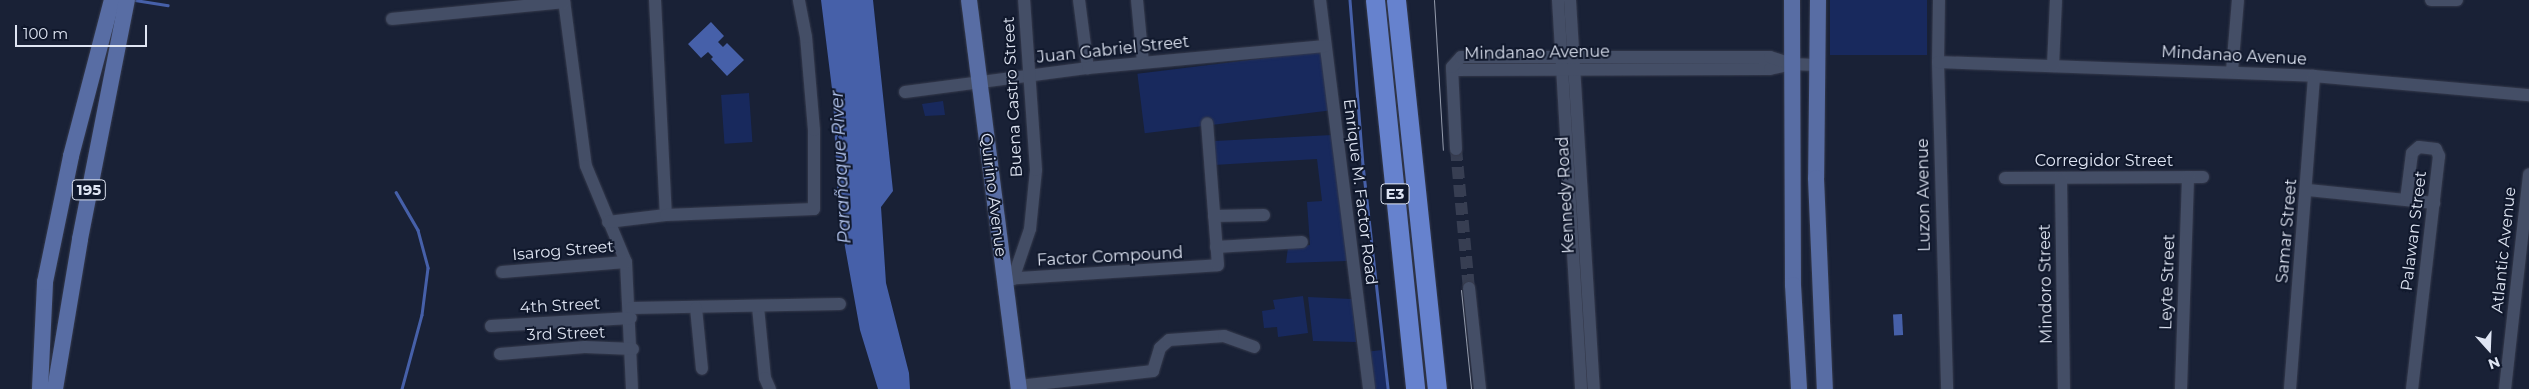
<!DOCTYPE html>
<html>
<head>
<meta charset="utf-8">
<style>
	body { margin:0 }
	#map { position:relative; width:2529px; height:389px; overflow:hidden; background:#192136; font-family:Montserrat,sans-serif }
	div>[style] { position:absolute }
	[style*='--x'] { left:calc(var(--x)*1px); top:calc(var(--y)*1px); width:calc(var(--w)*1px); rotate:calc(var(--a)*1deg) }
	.green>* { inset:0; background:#18295d; transform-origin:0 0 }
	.water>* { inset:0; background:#4660a9; transform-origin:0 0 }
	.stream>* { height:2.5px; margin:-1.25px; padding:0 1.25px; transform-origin:1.25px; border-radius:1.25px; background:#4660a9 }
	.minor-tunnel>* { height:12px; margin-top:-6px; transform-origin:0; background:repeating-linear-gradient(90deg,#373e52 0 12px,transparent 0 18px) }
	.roads { filter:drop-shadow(0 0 1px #353a4c) drop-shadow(0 0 1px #353a4c) }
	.minor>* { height:12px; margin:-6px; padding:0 6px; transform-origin:6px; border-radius:6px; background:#444e66 }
	.major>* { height:16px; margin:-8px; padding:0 8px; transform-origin:8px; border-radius:8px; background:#586da4 }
	.highway>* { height:19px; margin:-9.5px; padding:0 9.5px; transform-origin:9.5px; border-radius:9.5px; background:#6682ce }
	.tram>* { height:1px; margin:-0.5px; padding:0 0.5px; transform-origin:0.5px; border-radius:0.5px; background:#949bac }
	span { translate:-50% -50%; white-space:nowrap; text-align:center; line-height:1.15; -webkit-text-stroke:4px #10182c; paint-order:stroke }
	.shield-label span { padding:1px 4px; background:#10182c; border:1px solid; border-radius:4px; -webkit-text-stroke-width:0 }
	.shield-label { font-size:15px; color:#dfe5f3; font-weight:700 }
	.street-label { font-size:16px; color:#dfe5f3 }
	.water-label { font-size:18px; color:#b6c7f0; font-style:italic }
	.north { position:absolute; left:2464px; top:324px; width:50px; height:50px; -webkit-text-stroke:4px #10182c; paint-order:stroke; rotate:160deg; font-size:14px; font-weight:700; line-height:20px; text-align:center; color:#dfe5f3 }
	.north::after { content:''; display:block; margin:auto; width:18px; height:22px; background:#dfe5f3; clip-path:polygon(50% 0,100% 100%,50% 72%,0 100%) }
	.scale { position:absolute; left:15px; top:25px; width:132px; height:22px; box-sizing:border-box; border:2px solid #dfe5f3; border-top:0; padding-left:6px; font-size:15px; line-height:18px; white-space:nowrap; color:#dfe5f3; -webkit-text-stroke:4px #10182c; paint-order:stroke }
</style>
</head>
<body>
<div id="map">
	<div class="green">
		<div style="left:1830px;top:0;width:97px;height:55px"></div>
		<div style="left:1322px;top:51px;width:60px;height:186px;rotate:83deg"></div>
		<div style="left:749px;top:93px;width:49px;height:28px;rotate:86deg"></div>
		<div style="clip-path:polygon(943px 101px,945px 115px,925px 116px,922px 104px)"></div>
		<div style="clip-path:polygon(1332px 135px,1347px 261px,1286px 263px,1288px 247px,1310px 245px,1307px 202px,1322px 201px,1317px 159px,1214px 165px,1215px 141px)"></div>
		<div style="clip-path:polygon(1303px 296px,1308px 333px,1278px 337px,1277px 327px,1264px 328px,1262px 311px,1275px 309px,1273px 300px)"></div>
		<div style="clip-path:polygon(1308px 297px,1352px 299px,1356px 342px,1313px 341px)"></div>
		<div style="left:1382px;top:350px;width:39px;height:17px;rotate:83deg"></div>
	</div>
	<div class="water">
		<div style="clip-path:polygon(821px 0,873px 0,893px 191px,881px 207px,886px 283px,909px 373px,910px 389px,878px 389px,860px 330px,838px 208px,833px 97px)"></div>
		<div style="clip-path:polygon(711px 22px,724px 36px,718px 42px,723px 47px,727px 43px,744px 60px,727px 76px,711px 59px,713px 57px,708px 52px,701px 58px,688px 44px)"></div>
		<div style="left:1902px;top:314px;width:21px;height:9px;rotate:87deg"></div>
	</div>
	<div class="stream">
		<div style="--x:135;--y:0;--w:33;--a:9"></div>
		<div style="--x:1350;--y:0;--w:166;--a:85.5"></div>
		<div style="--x:1363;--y:165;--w:225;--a:83.6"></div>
		<div style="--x:396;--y:192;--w:44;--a:59.9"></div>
		<div style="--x:418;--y:230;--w:39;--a:75"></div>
		<div style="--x:428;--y:268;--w:47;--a:97.3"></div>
		<div style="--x:422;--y:315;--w:77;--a:105.1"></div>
	</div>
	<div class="minor-tunnel">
		<div style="--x:1456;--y:149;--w:140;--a:84.7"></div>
	</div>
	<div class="roads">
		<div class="minor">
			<div style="--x:564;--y:0;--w:167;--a:82.5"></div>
			<div style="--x:586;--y:166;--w:104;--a:67.4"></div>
			<div style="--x:626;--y:262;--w:127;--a:87.3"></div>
			<div style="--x:655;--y:0;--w:215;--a:87.1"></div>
			<div style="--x:1079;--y:0;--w:69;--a:82.5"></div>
			<div style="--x:1137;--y:0;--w:62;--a:84.5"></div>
			<div style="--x:1320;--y:0;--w:392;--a:82.8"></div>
			<div style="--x:1558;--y:0;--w:390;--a:86.6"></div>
			<div style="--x:1570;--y:0;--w:390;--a:86.5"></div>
			<div style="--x:1939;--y:0;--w:62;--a:90.9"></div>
			<div style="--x:1938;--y:62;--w:327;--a:88.4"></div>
			<div style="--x:2431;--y:0;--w:26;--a:0"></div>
			<div style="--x:392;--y:19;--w:173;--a:-5.6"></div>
			<div style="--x:1938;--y:62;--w:376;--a:2.1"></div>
			<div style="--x:2314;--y:76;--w:216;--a:5.1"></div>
			<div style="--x:2053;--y:66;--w:66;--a:-87.4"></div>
			<div style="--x:1452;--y:70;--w:318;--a:-0.2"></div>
			<div style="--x:1770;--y:69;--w:22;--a:-13"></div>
			<div style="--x:1791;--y:64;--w:26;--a:2"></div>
			<div style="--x:2232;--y:71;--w:71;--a:-85.2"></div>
			<div style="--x:905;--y:92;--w:185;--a:-7.5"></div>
			<div style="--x:1088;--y:68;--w:238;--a:-5.3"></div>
			<div style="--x:1456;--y:149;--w:82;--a:-92.8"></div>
			<div style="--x:1452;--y:67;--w:13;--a:-48"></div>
			<div style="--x:1461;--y:57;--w:309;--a:0"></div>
			<div style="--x:1770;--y:57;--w:22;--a:18"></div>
			<div style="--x:2005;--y:178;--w:198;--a:-0.3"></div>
			<div style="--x:2061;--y:179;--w:210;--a:89.2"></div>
			<div style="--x:2308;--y:190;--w:127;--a:5.9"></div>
			<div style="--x:2406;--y:200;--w:47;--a:-82.7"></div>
			<div style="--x:2412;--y:153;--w:9;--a:-41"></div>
			<div style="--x:2419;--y:147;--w:17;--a:7"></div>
			<div style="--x:2436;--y:149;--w:8;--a:67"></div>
			<div style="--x:2439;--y:156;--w:235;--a:96.6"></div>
			<div style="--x:1214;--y:216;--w:50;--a:-1.1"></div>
			<div style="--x:608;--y:222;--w:58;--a:-6.9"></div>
			<div style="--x:666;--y:215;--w:148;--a:-2.3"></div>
			<div style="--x:814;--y:209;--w:79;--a:-90"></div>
			<div style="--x:814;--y:130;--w:93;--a:-94.9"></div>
			<div style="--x:806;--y:37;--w:38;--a:-101"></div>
			<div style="--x:1216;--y:247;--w:86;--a:-3.3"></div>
			<div style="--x:502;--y:272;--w:124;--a:-4.6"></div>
			<div style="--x:1004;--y:279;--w:214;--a:-3.7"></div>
			<div style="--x:1218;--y:265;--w:142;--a:-94.4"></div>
			<div style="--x:1013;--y:279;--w:53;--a:-71.2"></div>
			<div style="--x:1030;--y:229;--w:59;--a:-84.2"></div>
			<div style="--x:1036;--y:170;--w:170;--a:-94"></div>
			<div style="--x:1469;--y:288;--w:102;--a:83.8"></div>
			<div style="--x:758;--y:307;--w:71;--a:84.4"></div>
			<div style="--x:765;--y:378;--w:12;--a:66"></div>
			<div style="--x:631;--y:308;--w:209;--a:-1.1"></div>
			<div style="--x:696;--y:308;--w:61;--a:84.4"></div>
			<div style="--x:491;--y:326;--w:140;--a:-3.3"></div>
			<div style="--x:500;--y:354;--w:85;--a:-4.7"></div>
			<div style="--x:585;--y:347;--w:48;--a:2.4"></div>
			<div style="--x:1019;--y:386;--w:135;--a:-6.4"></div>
			<div style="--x:1153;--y:371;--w:24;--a:-73"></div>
			<div style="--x:1160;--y:348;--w:12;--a:-42"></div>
			<div style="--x:1169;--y:340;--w:55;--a:-4.2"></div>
			<div style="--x:1224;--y:336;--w:32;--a:20"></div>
			<div style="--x:2181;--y:389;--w:212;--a:-88.1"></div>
			<div style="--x:2290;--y:389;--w:314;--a:-85.6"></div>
			<div style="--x:2505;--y:389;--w:216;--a:-83.6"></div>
		</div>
		<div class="major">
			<div style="--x:969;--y:0;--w:392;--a:82.7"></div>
			<div style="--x:1792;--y:0;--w:285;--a:89.8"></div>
			<div style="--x:1793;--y:285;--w:104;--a:86.7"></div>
			<div style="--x:1818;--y:0;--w:178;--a:90.6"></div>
			<div style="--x:1816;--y:178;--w:211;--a:87.6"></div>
			<div style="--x:40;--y:389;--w:107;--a:-87.3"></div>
			<div style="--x:45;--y:282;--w:129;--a:-78.3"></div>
			<div style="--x:71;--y:156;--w:161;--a:-75.3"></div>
			<div style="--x:55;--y:389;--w:152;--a:-80.5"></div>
			<div style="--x:80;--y:239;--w:244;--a:-78.9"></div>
		</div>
		<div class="highway">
			<div style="--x:1375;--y:0;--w:391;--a:84.1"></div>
			<div style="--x:1396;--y:0;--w:391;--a:84"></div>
		</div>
	</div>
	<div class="tram">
		<div style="--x:1434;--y:0;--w:150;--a:86.6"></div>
		<div style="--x:1461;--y:290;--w:100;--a:84.2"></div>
	</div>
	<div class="shield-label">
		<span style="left:89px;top:190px">195</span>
		<span style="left:1395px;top:194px">E3</span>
	</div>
	<div class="street-label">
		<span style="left:1113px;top:50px;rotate:-6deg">Juan Gabriel Street</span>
		<span style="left:1537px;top:53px;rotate:-1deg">Mindanao Avenue</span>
		<span style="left:2234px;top:56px;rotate:3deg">Mindanao Avenue</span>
		<span style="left:1013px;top:97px;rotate:-93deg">Buena Castro Street</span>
		<span style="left:2104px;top:161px">Corregidor Street</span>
		<span style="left:1360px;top:192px;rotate:83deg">Enrique M. Factor Road</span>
		<span style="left:993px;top:195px;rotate:83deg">Quirino Avenue</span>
		<span style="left:1566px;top:195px;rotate:-93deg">Kennedy Road</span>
		<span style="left:1924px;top:195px;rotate:-91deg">Luzon Avenue</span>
		<span style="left:2287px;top:231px;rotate:-85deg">Samar Street</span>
		<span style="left:2414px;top:231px;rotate:-83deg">Palawan Street</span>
		<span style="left:2504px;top:250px;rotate:-84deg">Atlantic Avenue</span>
		<span style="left:563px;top:251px;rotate:-5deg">Isarog Street</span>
		<span style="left:1110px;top:257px;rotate:-3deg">Factor Compound</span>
		<span style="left:2168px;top:282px;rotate:-88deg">Leyte Street</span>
		<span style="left:2046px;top:284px;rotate:-91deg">Mindoro Street</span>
		<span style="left:560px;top:306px;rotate:-3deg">4th Street</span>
		<span style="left:566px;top:334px;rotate:-2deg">3rd Street</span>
	</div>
	<div class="water-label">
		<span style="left:841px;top:167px;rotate:-93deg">Parañaque River</span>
	</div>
	<div class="north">N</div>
	<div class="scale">100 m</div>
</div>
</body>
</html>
